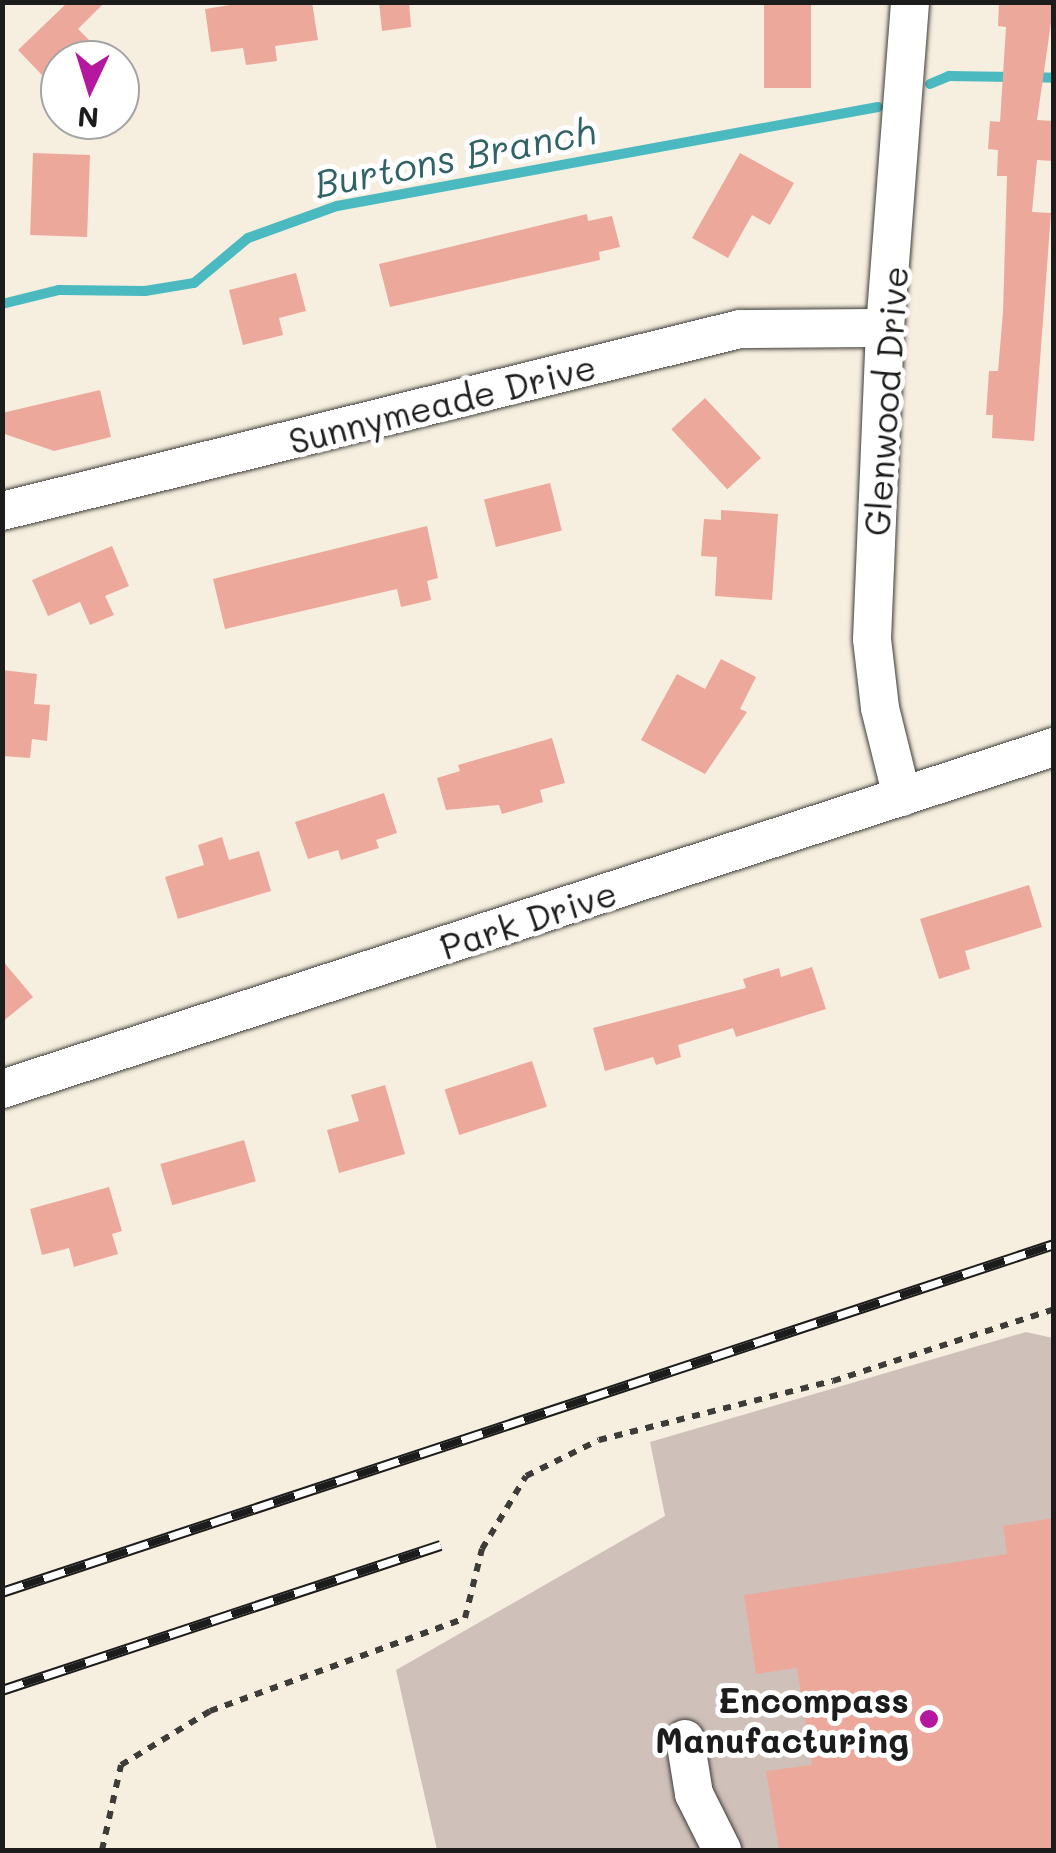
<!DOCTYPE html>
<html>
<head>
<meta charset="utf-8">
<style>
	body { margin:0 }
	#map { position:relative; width:1056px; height:1853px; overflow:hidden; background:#f6efdf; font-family:Mali,sans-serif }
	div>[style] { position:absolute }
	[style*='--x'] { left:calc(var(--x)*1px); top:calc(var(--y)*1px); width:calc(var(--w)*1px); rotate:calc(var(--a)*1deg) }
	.industrial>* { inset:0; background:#cfc1ba }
	.stream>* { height:10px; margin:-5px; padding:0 5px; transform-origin:5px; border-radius:5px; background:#4ab9c0 }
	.building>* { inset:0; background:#eda89c; transform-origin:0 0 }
	.path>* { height:6px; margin-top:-3px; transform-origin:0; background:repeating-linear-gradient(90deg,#3d3c39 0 8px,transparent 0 16px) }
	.roads { filter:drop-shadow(0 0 2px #3d3c39) drop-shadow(0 0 2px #3d3c39) }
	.street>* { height:38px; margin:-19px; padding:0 19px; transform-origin:19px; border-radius:19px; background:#fff }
	.rail>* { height:11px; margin-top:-5.5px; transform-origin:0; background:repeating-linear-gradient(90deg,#fff 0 22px,#1c1c1c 0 44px); box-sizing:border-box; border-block:2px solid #1c1c1c }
	.dots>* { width:28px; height:28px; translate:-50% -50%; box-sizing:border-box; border:5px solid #fff; border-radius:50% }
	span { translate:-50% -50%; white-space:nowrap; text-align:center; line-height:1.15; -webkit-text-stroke:10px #fff; paint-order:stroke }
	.street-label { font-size:35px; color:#1c1c1c }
	.poi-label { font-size:35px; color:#1c1c1c; font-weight:700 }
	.right { translate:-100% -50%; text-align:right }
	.water-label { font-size:38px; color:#316366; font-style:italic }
	.frame { position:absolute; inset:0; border:5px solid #1c1c1c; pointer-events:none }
	.north { position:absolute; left:40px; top:40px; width:100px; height:100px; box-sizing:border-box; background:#fff; border:2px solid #a4a4a4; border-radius:50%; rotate:184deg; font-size:28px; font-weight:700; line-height:40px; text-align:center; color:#1c1c1c }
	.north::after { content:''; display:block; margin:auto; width:35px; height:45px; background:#b5179e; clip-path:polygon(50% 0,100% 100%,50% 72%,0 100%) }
</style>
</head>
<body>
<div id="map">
	<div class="industrial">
		<div style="clip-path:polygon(1026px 1332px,1053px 1338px,1053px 1850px,437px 1850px,396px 1670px,665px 1516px,650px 1442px)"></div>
	</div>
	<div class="stream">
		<div style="--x:1030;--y:77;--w:24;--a:2"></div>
		<div style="--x:930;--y:84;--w:21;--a:-23"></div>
		<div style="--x:949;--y:76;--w:64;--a:0.9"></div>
		<div style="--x:2;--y:304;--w:59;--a:-13.8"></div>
		<div style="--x:59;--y:290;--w:86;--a:0.7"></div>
		<div style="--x:145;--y:291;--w:50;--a:-9.3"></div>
		<div style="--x:194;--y:283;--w:70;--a:-39.8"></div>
		<div style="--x:248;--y:238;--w:95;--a:-19.8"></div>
		<div style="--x:337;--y:206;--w:550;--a:-10.37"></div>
	</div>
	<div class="building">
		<div style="clip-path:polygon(68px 2px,105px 2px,78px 29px,95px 46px,80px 60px,60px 60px,60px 94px,18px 50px)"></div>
		<div style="clip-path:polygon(249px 2px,312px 2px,318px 40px,275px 46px,277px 61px,246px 65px,243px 48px,211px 52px,205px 9px)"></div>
		<div style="clip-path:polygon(379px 2px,409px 2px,411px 27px,382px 31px)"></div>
		<div style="left:764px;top:2px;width:47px;height:86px"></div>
		<div style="clip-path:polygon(999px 2px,1054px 2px,1037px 120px,1054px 121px,1054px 161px,1037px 160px,1032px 212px,1051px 213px,1034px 441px,992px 438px,993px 415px,986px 415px,989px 371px,998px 371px,1003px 312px,1007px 176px,997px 176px,998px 150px,988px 149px,990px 121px,1000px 122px,1006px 27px,998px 26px)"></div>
		<div style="left:33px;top:153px;width:57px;height:82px;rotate:2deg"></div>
		<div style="clip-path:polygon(740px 153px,794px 183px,770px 225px,752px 215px,728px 258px,692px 238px)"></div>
		<div style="clip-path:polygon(587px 214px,588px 221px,612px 216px,620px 247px,599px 252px,600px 260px,390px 307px,379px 264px)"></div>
		<div style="clip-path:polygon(296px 273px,306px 311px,279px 318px,283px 335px,243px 345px,229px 290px)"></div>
		<div style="clip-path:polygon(100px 390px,111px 437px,54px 451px,2px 433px,2px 413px)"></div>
		<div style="left:705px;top:398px;width:82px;height:46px;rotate:47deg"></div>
		<div style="left:550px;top:483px;width:49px;height:68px;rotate:76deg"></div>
		<div style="clip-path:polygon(721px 510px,778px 514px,772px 600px,715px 596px,717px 557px,701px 556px,704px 519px,721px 520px)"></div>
		<div style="clip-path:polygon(427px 526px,438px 578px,427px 581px,431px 600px,401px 607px,397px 589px,225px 629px,213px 579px)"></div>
		<div style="clip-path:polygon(112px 546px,129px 586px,105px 596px,114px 615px,90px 625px,80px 602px,48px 616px,32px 580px)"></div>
		<div style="clip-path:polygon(721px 659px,756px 677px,740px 709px,747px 712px,705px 774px,641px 740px,677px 674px,705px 689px)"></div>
		<div style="clip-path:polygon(2px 670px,37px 674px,34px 704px,50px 705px,47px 741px,32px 739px,30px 758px,2px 756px)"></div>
		<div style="clip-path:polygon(552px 738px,565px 783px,540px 790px,543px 802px,502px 814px,499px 805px,446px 810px,437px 778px,460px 771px,458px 765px)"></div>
		<div style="clip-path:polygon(384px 793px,397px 833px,376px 840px,379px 848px,341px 860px,338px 850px,308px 859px,295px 822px)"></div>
		<div style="clip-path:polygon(222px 837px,229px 860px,259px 851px,271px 891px,178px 919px,165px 877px,204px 865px,198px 845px)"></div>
		<div style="clip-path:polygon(1029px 885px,1042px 927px,965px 951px,970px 969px,939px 979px,920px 919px)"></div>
		<div style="clip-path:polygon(2px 960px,33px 997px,2px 1022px)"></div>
		<div style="clip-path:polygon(812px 967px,826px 1009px,736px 1037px,733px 1028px,678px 1045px,681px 1057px,656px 1065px,653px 1057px,605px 1071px,593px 1028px,746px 988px,743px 979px,779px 968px,781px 977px)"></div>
		<div style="left:532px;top:1061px;width:48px;height:92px;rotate:72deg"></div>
		<div style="clip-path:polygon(385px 1085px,405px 1154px,339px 1173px,327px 1130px,359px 1121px,351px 1095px)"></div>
		<div style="left:244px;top:1140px;width:43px;height:87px;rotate:74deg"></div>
		<div style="clip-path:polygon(109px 1187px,122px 1231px,112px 1234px,118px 1254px,74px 1267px,69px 1248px,42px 1255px,30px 1209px)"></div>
		<div style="clip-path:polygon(1054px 1518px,1054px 1850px,779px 1850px,766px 1771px,812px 1765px,797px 1668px,756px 1674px,744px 1595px,1007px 1554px,1003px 1526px)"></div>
	</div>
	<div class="path">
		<div style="--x:102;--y:1850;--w:87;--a:-77.4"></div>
		<div style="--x:121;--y:1765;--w:104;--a:-31.2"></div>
		<div style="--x:210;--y:1711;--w:271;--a:-20"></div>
		<div style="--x:465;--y:1618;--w:71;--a:-76.2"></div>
		<div style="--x:482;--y:1549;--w:85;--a:-58.9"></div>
		<div style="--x:526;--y:1476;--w:81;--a:-26.3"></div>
		<div style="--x:599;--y:1440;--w:241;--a:-14.2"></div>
		<div style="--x:833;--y:1381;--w:232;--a:-18"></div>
	</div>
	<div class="roads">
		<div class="street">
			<div style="--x:2;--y:511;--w:760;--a:-13.85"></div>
			<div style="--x:740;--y:329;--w:145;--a:-0.4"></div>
			<div style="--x:902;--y:797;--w:92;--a:-103.9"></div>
			<div style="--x:880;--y:708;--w:69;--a:-96.6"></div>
			<div style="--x:872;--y:639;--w:311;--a:-87.6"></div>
			<div style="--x:885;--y:328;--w:327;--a:-85.6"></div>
			<div style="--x:2;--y:1089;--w:1106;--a:-18.01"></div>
			<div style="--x:685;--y:1739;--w:56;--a:80.7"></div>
			<div style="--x:694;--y:1794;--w:63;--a:63.4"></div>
		</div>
	</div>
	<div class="rail">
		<div style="--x:2;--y:1592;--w:1108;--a:-18.3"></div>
		<div style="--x:2;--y:1690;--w:462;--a:-18.3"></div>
	</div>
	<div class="dots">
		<div style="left:929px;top:1719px;background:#b5179e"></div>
	</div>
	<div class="street-label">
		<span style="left:885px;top:401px;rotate:-86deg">Glenwood Drive</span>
		<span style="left:442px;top:403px;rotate:-14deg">Sunnymeade Drive</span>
		<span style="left:528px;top:919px;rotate:-18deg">Park Drive</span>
	</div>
	<div class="poi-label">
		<span class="right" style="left:909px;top:1719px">Encompass<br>Manufacturing</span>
	</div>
	<div class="water-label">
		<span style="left:455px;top:157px;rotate:-11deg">Burtons Branch</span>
	</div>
	<div class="frame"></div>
	<div class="north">N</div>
</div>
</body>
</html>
